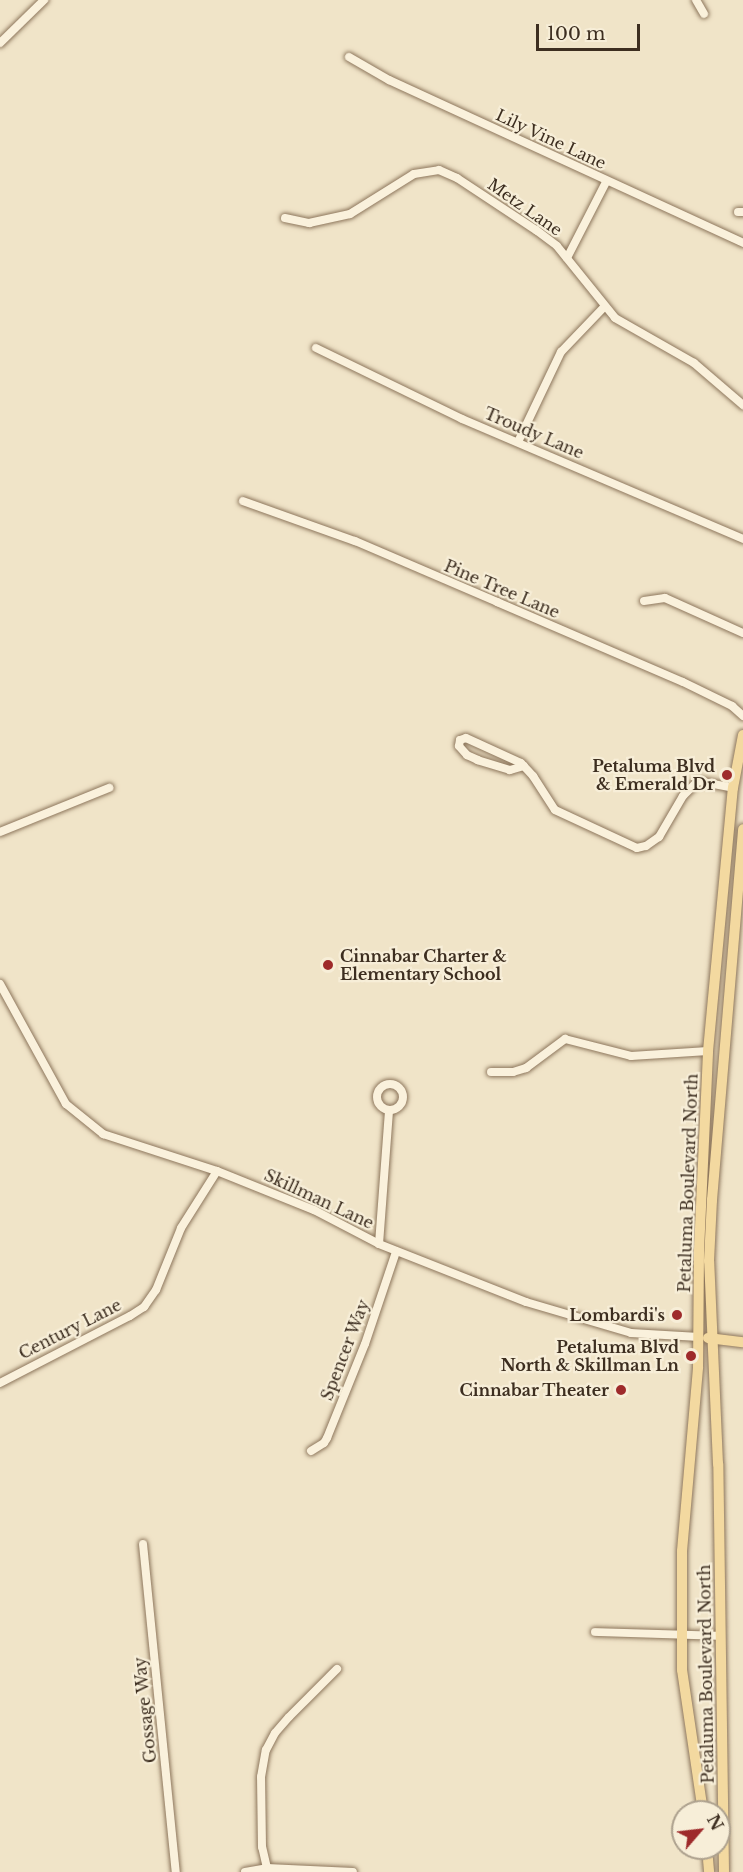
<!DOCTYPE html>
<html>
<head>
<meta charset="utf-8">
<style>
	body { margin:0 }
	#map { position:relative; width:743px; height:1872px; overflow:hidden; background:#f0e4c8; font-family:"Libre Baskerville",serif }
	div>[style] { position:absolute }
	[style*='--x'] { left:calc(var(--x)*1px); top:calc(var(--y)*1px); width:calc(var(--w)*1px); rotate:calc(var(--a)*1deg) }
	.roads { filter:drop-shadow(0 0 2px #8d765c) drop-shadow(0 0 2px #8d765c) }
	.minor>* { height:8px; margin:-4px; padding:0 4px; transform-origin:4px; border-radius:4px; background:#faf1dc }
	.minor>.ring { margin:-4px; padding:0; box-sizing:content-box; background:none; border:8px solid #faf1dc; border-radius:50% }
	.major>* { height:10px; margin:-5px; padding:0 5px; transform-origin:5px; border-radius:5px; background:#f3d9a0 }
	.dots>* { width:16px; height:16px; translate:-50% -50%; box-sizing:border-box; border:3px solid #f7eed8; border-radius:50% }
	span { translate:-50% -50%; white-space:nowrap; text-align:center; line-height:1.15; -webkit-text-stroke:4.5px #f7eed8; paint-order:stroke }
	.street-label { font-size:16px; color:#3d2e20 }
	.poi-label { font-size:16px; color:#3d2e20; font-weight:700 }
	.right { translate:-100% -50%; text-align:right }
	.left { translate:0 -50%; text-align:left }
	.north { position:absolute; left:671px; top:1800px; width:60px; height:60px; box-sizing:border-box; background:#f7eed8; border:2px solid #ada18e; border-radius:50%; rotate:62deg; font-size:16px; font-weight:700; line-height:24px; text-align:center; color:#3d2e20 }
	.north::after { content:''; display:block; margin:auto; width:21px; height:27px; background:#9e2a2b; clip-path:polygon(50% 0,100% 100%,50% 72%,0 100%) }
	.scale { position:absolute; left:536px; top:24px; width:104px; height:27px; box-sizing:border-box; border:3px solid #3d2e20; border-top:0; padding-left:8px; font-size:18px; line-height:21px; white-space:nowrap; color:#3d2e20; -webkit-text-stroke:4px #f7eed8; paint-order:stroke }
</style>
</head>
<body>
<div id="map">
	<div class="roads">
		<div class="minor">
			<div style="--x:696;--y:0;--w:16;--a:60"></div>
			<div style="--x:0;--y:43;--w:62;--a:-44.3"></div>
			<div style="--x:349;--y:57;--w:46;--a:29.9"></div>
			<div style="--x:389;--y:80;--w:390;--a:24.7"></div>
			<div style="--x:738;--y:212;--w:5;--a:0"></div>
			<div style="--x:285;--y:218;--w:25;--a:12"></div>
			<div style="--x:309;--y:223;--w:42;--a:-12.4"></div>
			<div style="--x:350;--y:214;--w:75;--a:-32"></div>
			<div style="--x:414;--y:174;--w:25;--a:-9"></div>
			<div style="--x:439;--y:170;--w:20;--a:24"></div>
			<div style="--x:457;--y:178;--w:95;--a:33.4"></div>
			<div style="--x:536;--y:230;--w:26;--a:37"></div>
			<div style="--x:557;--y:246;--w:92;--a:51.1"></div>
			<div style="--x:615;--y:318;--w:91;--a:29.7"></div>
			<div style="--x:694;--y:363;--w:65;--a:40.6"></div>
			<div style="--x:567;--y:258;--w:85;--a:-62.8"></div>
			<div style="--x:316;--y:348;--w:162;--a:25.9"></div>
			<div style="--x:462;--y:419;--w:306;--a:23.1"></div>
			<div style="--x:518;--y:442;--w:100;--a:-64.5"></div>
			<div style="--x:561;--y:352;--w:62;--a:-46.3"></div>
			<div style="--x:243;--y:501;--w:119;--a:19.7"></div>
			<div style="--x:355;--y:541;--w:155;--a:23.2"></div>
			<div style="--x:497;--y:602;--w:202;--a:23.3"></div>
			<div style="--x:683;--y:682;--w:55;--a:26.1"></div>
			<div style="--x:732;--y:706;--w:15;--a:42"></div>
			<div style="--x:644;--y:601;--w:21;--a:-8"></div>
			<div style="--x:665;--y:598;--w:85;--a:24.2"></div>
			<div style="--x:524;--y:766;--w:15;--a:164"></div>
			<div style="--x:510;--y:770;--w:34;--a:-163"></div>
			<div style="--x:478;--y:760;--w:12;--a:-156"></div>
			<div style="--x:467;--y:755;--w:12;--a:-132"></div>
			<div style="--x:459;--y:746;--w:6;--a:-81"></div>
			<div style="--x:460;--y:740;--w:6;--a:-18"></div>
			<div style="--x:466;--y:738;--w:60;--a:24.4"></div>
			<div style="--x:521;--y:763;--w:18;--a:47"></div>
			<div style="--x:533;--y:776;--w:40;--a:57.1"></div>
			<div style="--x:555;--y:810;--w:90;--a:24.9"></div>
			<div style="--x:637;--y:848;--w:9;--a:-13"></div>
			<div style="--x:646;--y:846;--w:16;--a:-35"></div>
			<div style="--x:659;--y:837;--w:48;--a:-59.7"></div>
			<div style="--x:683;--y:796;--w:21;--a:-45"></div>
			<div style="--x:698;--y:781;--w:36;--a:11"></div>
			<div style="--x:0;--y:832;--w:118;--a:-22"></div>
			<div style="--x:0;--y:984;--w:137;--a:61.2"></div>
			<div style="--x:66;--y:1104;--w:48;--a:39"></div>
			<div style="--x:103;--y:1134;--w:120;--a:18"></div>
			<div style="--x:217;--y:1171;--w:105;--a:21.9"></div>
			<div style="--x:314;--y:1210;--w:73;--a:27.6"></div>
			<div style="--x:379;--y:1244;--w:158;--a:21.5"></div>
			<div style="--x:526;--y:1302;--w:109;--a:16.4"></div>
			<div style="--x:631;--y:1333;--w:68;--a:3.4"></div>
			<div style="--x:491;--y:1072;--w:22;--a:0"></div>
			<div style="--x:513;--y:1072;--w:14;--a:-17"></div>
			<div style="--x:526;--y:1068;--w:49;--a:-36.6"></div>
			<div style="--x:565;--y:1039;--w:68;--a:14.4"></div>
			<div style="--x:631;--y:1056;--w:77;--a:-3.7"></div>
			<div class="ring" style="left:377px;top:1084px;width:18px;height:18px"></div>
			<div style="--x:379;--y:1244;--w:133;--a:-85.7"></div>
			<div style="--x:0;--y:1383;--w:146;--a:-27.3"></div>
			<div style="--x:130;--y:1316;--w:17;--a:-33"></div>
			<div style="--x:144;--y:1307;--w:21;--a:-55"></div>
			<div style="--x:156;--y:1290;--w:67;--a:-68"></div>
			<div style="--x:181;--y:1228;--w:67;--a:-57.7"></div>
			<div style="--x:311;--y:1451;--w:15;--a:-32"></div>
			<div style="--x:324;--y:1443;--w:6;--a:-59"></div>
			<div style="--x:327;--y:1438;--w:101;--a:-68"></div>
			<div style="--x:365;--y:1344;--w:97;--a:-71.4"></div>
			<div style="--x:143;--y:1544;--w:330;--a:84.3"></div>
			<div style="--x:595;--y:1632;--w:126;--a:1.8"></div>
			<div style="--x:267;--y:1868;--w:22;--a:-103"></div>
			<div style="--x:262;--y:1847;--w:70;--a:-90.8"></div>
			<div style="--x:261;--y:1777;--w:27;--a:-80"></div>
			<div style="--x:266;--y:1750;--w:19;--a:-62"></div>
			<div style="--x:275;--y:1733;--w:21;--a:-49"></div>
			<div style="--x:289;--y:1717;--w:68;--a:-45"></div>
			<div style="--x:245;--y:1872;--w:22;--a:-10"></div>
			<div style="--x:267;--y:1868;--w:86;--a:2.7"></div>
		</div>
		<div class="major">
			<div style="--x:708;--y:1338;--w:35;--a:7"></div>
			<div style="--x:703;--y:1812;--w:144;--a:-98.4"></div>
			<div style="--x:682;--y:1670;--w:119;--a:-90"></div>
			<div style="--x:682;--y:1551;--w:185;--a:-85"></div>
			<div style="--x:698;--y:1367;--w:116;--a:-89.5"></div>
			<div style="--x:699;--y:1251;--w:200;--a:-87.4"></div>
			<div style="--x:708;--y:1051;--w:264;--a:-84.6"></div>
			<div style="--x:733;--y:788;--w:54;--a:-79.3"></div>
			<div style="--x:707;--y:1848;--w:24;--a:85"></div>
			<div style="--x:724;--y:1872;--w:408;--a:-90.8"></div>
			<div style="--x:718;--y:1464;--w:203;--a:-92.5"></div>
			<div style="--x:709;--y:1261;--w:61;--a:-87.2"></div>
			<div style="--x:712;--y:1200;--w:372;--a:-85.2"></div>
		</div>
	</div>
	<div class="dots">
		<div style="left:727px;top:775px;background:#9e2a2b"></div>
		<div style="left:328px;top:965px;background:#9e2a2b"></div>
		<div style="left:677px;top:1315px;background:#9e2a2b"></div>
		<div style="left:691px;top:1356px;background:#9e2a2b"></div>
		<div style="left:621px;top:1390px;background:#9e2a2b"></div>
	</div>
	<div class="street-label">
		<span style="left:551px;top:139px;rotate:25deg">Lily Vine Lane</span>
		<span style="left:525px;top:207px;rotate:35deg">Metz Lane</span>
		<span style="left:534px;top:433px;rotate:23deg">Troudy Lane</span>
		<span style="left:502px;top:589px;rotate:23deg">Pine Tree Lane</span>
		<span style="left:688px;top:1183px;rotate:-88deg">Petaluma Boulevard North</span>
		<span style="left:319px;top:1199px;rotate:25deg">Skillman Lane</span>
		<span style="left:70px;top:1329px;rotate:-27deg">Century Lane</span>
		<span style="left:345px;top:1350px;rotate:-69deg">Spencer Way</span>
		<span style="left:706px;top:1674px;rotate:-91deg">Petaluma Boulevard North</span>
		<span style="left:145px;top:1710px;rotate:-96deg">Gossage Way</span>
	</div>
	<div class="poi-label">
		<span class="right" style="left:715px;top:775px">Petaluma Blvd<br>&amp; Emerald Dr</span>
		<span class="left" style="left:340px;top:965px">Cinnabar Charter &amp;<br>Elementary School</span>
		<span class="right" style="left:665px;top:1315px">Lombardi's</span>
		<span class="right" style="left:679px;top:1356px">Petaluma Blvd<br>North &amp; Skillman Ln</span>
		<span class="right" style="left:609px;top:1390px">Cinnabar Theater</span>
	</div>
	<div class="north">N</div>
	<div class="scale">100 m</div>
</div>
</body>
</html>
